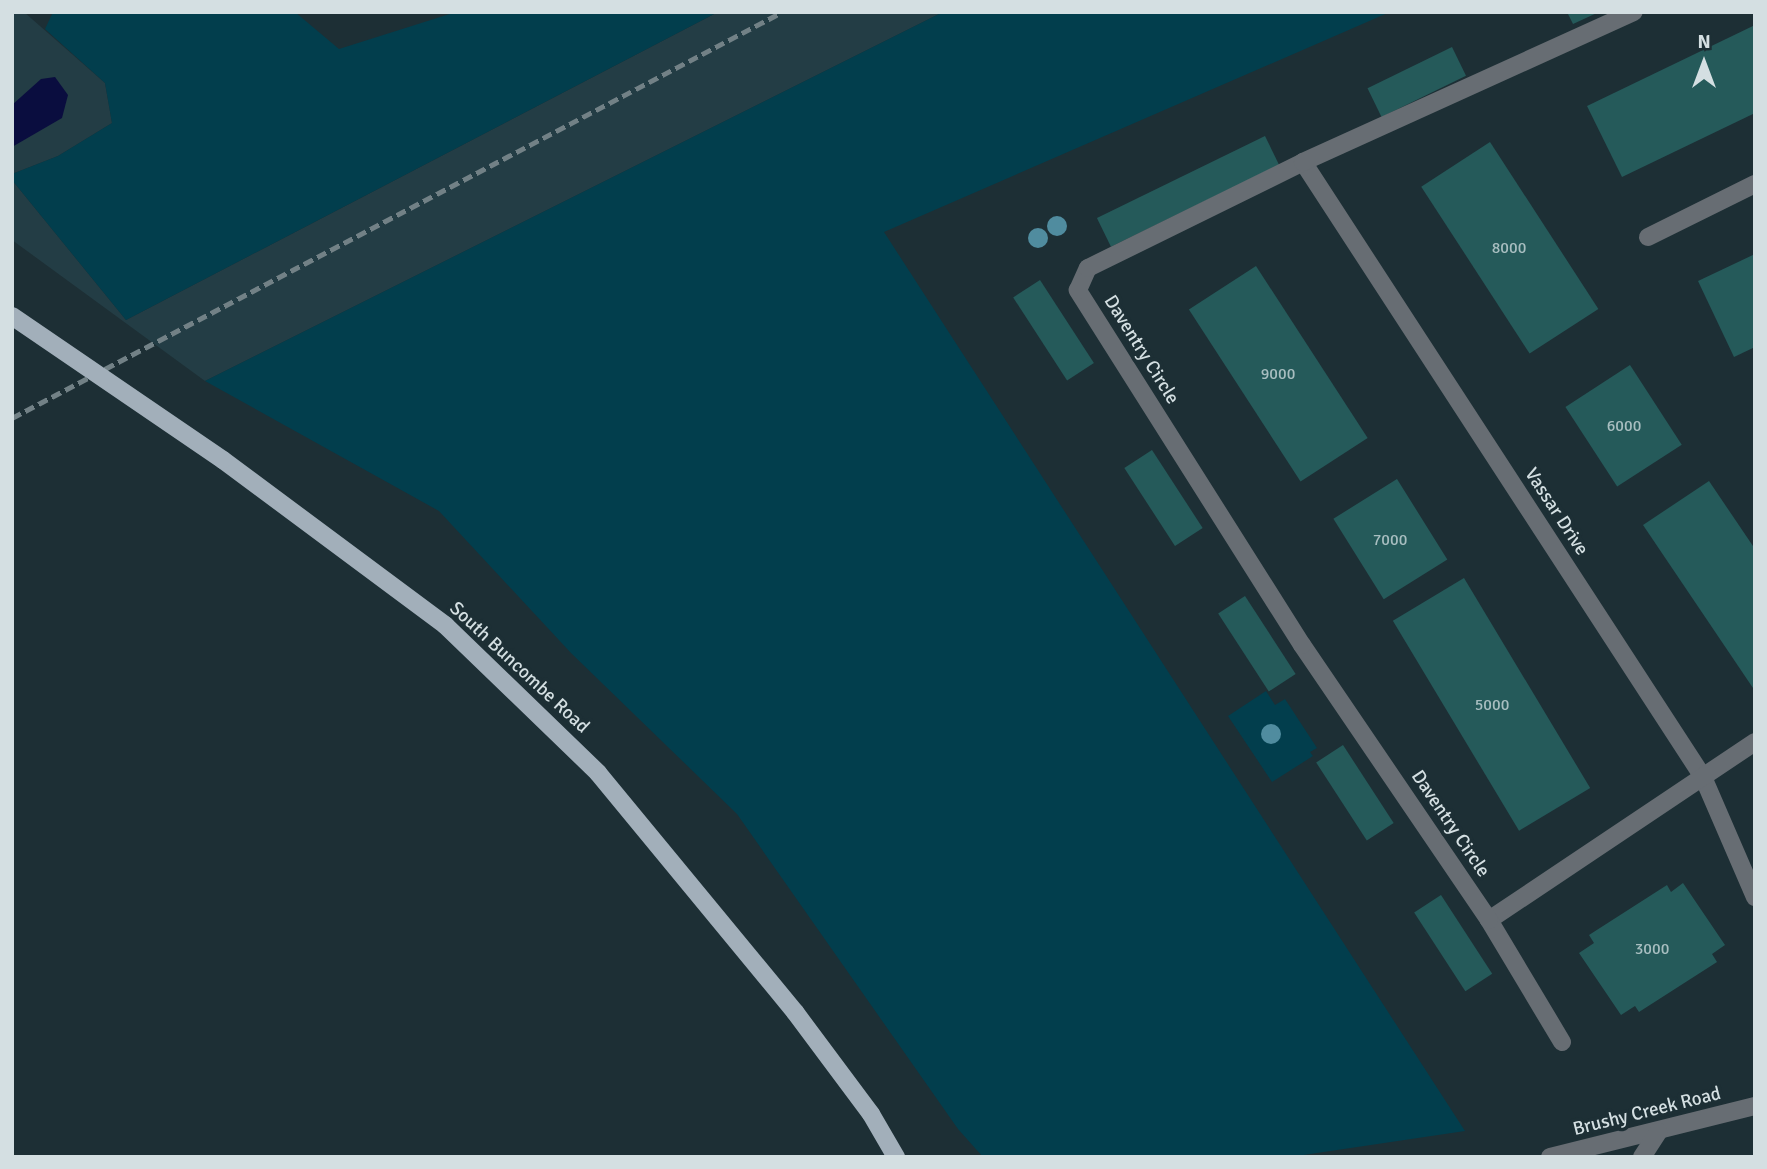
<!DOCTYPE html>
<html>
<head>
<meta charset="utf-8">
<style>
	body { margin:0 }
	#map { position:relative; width:1767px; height:1169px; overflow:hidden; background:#1d2f35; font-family:Signika,sans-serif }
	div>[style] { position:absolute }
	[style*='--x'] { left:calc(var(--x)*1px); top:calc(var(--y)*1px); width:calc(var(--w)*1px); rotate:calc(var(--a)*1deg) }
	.built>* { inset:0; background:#233d45 }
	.green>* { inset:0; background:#023e4d }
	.water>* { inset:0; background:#0a0d3f }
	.building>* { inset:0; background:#255a5a; transform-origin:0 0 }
	.minor>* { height:18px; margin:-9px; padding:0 9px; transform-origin:9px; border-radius:9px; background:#676d73 }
	.major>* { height:18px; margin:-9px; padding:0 9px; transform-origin:9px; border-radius:9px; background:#a2afba }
	.rail>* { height:5px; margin-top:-2.5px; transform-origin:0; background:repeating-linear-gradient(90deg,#728186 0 10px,transparent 0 15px) }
	.major-bridge>* { height:18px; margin:-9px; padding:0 9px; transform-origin:9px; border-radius:9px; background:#a2afba }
	.trees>* { width:20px; height:20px; margin:-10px; border-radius:50%; background:#508c9f }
	span { translate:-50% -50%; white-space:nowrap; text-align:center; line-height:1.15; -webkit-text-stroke:7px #1d2f35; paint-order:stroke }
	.number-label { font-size:16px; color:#a8bec0 }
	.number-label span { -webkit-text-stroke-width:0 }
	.street-label { font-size:19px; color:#d4dfe2 }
	.frame { position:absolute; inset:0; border:14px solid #d4dfe2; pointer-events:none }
	.north { position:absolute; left:1669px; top:28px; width:70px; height:70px; -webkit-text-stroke:5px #1d2f35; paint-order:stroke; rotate:0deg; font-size:19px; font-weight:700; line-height:28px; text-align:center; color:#d4dfe2 }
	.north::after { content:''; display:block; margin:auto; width:24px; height:32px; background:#d4dfe2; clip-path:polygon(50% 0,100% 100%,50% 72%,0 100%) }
</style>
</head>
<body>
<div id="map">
	<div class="built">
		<div style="clip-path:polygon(12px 12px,24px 12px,105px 83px,112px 123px,58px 156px,12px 174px)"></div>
		<div style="clip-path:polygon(718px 12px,943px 12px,205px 381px,12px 240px,12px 180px,126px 320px)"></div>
	</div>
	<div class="green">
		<div style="clip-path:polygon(53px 12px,295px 12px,339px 49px,456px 12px,718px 12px,126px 320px,12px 180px,12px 174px,58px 156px,112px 123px,105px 83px,45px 29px)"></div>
		<div style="clip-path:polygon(943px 12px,1390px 12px,884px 232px,1465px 1131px,1290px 1157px,983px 1157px,958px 1129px,737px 814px,571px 653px,439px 511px,205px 381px)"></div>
		<div style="clip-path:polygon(1266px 691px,1275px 705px,1285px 699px,1317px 748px,1310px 752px,1313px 756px,1272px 782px,1228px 716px)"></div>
	</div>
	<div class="water">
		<div style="clip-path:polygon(55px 77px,68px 95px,62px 118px,12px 147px,12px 105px,41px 79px)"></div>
	</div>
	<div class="building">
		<div style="clip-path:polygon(1567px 12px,1599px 12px,1573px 24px)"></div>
		<div style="clip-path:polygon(1755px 25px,1755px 113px,1622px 177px,1587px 106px)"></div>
		<div style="left:1452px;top:47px;width:32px;height:94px;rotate:64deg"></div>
		<div style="left:1265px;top:136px;width:32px;height:187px;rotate:64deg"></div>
		<div style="left:1490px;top:142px;width:199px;height:82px;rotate:57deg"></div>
		<div style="clip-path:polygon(1755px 254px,1755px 347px,1734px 357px,1698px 281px)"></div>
		<div style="left:1256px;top:266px;width:205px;height:80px;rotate:57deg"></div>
		<div style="left:1040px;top:280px;width:99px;height:32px;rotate:57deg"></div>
		<div style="left:1630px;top:365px;width:95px;height:77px;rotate:57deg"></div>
		<div style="left:1152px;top:450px;width:93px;height:33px;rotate:57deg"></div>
		<div style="left:1397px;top:479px;width:95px;height:75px;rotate:58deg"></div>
		<div style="clip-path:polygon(1709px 481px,1755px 549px,1755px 691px,1643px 525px)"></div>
		<div style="left:1464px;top:578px;width:245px;height:83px;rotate:59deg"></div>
		<div style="left:1245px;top:596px;width:93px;height:32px;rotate:57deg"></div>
		<div style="left:1343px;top:745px;width:93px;height:32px;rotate:57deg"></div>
		<div style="clip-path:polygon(1683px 883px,1725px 945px,1712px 954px,1717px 962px,1639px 1012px,1635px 1006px,1621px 1015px,1579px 953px,1594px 943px,1589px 935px,1667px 885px,1671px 892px)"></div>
		<div style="left:1441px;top:895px;width:94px;height:32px;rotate:57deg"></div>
	</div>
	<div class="minor">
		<div style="--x:1303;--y:162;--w:734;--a:56.96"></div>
		<div style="--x:1703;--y:777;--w:131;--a:66.6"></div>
		<div style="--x:1648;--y:237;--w:119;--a:-26.4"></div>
		<div style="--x:1489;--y:920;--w:320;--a:-33.8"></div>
		<div style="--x:1562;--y:1042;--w:142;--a:-120.9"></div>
		<div style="--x:1489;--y:920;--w:333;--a:-124.2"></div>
		<div style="--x:1302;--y:645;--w:420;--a:-122.3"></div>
		<div style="--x:1078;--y:290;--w:24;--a:-66"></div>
		<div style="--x:1088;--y:268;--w:240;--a:-26.2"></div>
		<div style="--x:1303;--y:162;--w:363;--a:-24.4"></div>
		<div style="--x:1550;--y:1157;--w:211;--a:-14"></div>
		<div style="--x:1642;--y:1157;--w:30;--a:-57"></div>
	</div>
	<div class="major">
		<div style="--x:223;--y:460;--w:277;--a:36.6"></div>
		<div style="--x:445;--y:625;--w:213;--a:44"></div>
		<div style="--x:598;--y:773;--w:310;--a:50.5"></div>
		<div style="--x:795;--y:1012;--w:127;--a:53.3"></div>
		<div style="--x:871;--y:1114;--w:50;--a:59.8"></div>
	</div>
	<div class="rail">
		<div style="--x:12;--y:418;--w:870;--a:-27.8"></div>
	</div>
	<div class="major-bridge">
		<div style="--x:12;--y:316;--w:255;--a:34.3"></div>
	</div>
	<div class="trees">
		<div style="left:1057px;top:226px"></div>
		<div style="left:1038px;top:238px"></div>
		<div style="left:1271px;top:734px"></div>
	</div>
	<div class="number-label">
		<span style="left:1509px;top:248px">8000</span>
		<span style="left:1278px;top:374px">9000</span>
		<span style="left:1624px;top:426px">6000</span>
		<span style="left:1390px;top:540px">7000</span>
		<span style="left:1492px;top:705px">5000</span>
		<span style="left:1652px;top:949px">3000</span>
	</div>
	<div class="street-label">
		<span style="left:1141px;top:350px;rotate:58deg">Daventry Circle</span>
		<span style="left:1556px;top:512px;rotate:57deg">Vassar Drive</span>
		<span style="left:519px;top:668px;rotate:43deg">South Buncombe Road</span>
		<span style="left:1450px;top:824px;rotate:56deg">Daventry Circle</span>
		<span style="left:1647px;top:1112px;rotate:-14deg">Brushy Creek Road</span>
	</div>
	<div class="frame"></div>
	<div class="north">N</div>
</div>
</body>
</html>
